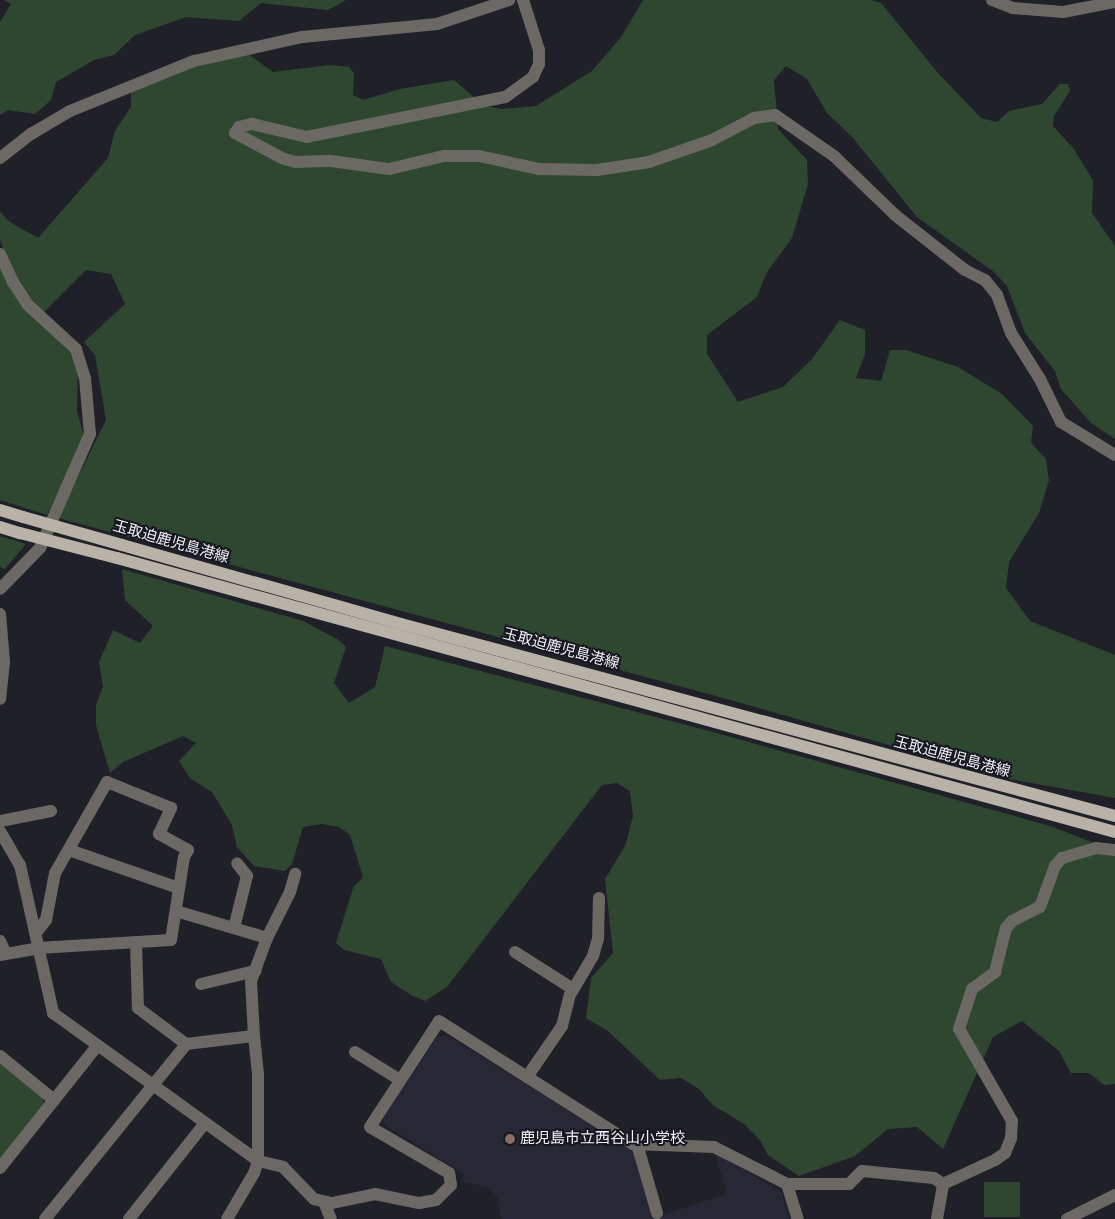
<!DOCTYPE html>
<html>
<head>
<meta charset="utf-8">
<style>
	body { margin:0 }
	#map { position:relative; width:1115px; height:1219px; overflow:hidden; background:#202029; font-family:"Times New Roman","Noto Sans JP",serif }
	div>[style] { position:absolute }
	[style*='--x'] { left:calc(var(--x)*1px); top:calc(var(--y)*1px); width:calc(var(--w)*1px); rotate:calc(var(--a)*1deg) }
	.built>* { inset:0; background:#272736 }
	.green>* { inset:0; background:#2f4731; transform-origin:0 0 }
	.minor>* { height:12px; margin:-6px; padding:0 6px; transform-origin:6px; border-radius:6px; background:#6c6965 }
	.major>* { height:12px; margin:-6px; padding:0 6px; transform-origin:6px; border-radius:6px; background:#b8b2a9 }
	.major-bridge>* { height:12px; margin:-6px; padding:0 6px; transform-origin:6px; border-radius:6px; background:#b8b2a9 }
	.dots>* { width:14px; height:14px; translate:-50% -50%; box-sizing:border-box; border:2px solid #171720; border-radius:50% }
	span { translate:-50% -50%; white-space:nowrap; text-align:center; line-height:1.15; -webkit-text-stroke:4px #171720; paint-order:stroke }
	.street-label { font-size:15px; color:#f1f1f7 }
	.poi-label { font-size:15px; color:#f1f1f7 }
	.left { translate:0 -50%; text-align:left }
</style>
</head>
<body>
<div id="map">
	<div class="built">
		<div style="clip-path:polygon(447px 1035px,635px 1152px,653px 1218px,727px 1194px,715px 1153px,781px 1191px,789px 1219px,501px 1219px,497px 1197px,490px 1188px,462px 1181px,464px 1174px,386px 1126px,383px 1118px,437px 1037px)"></div>
	</div>
	<div class="green">
		<div style="clip-path:polygon(4px 0,346px 0,328px 10px,261px 3px,239px 21px,186px 17px,135px 35px,114px 55px,94px 60px,56px 82px,51px 100px,35px 114px,8px 110px,0 115px,0 22px,11px 4px)"></div>
		<div style="clip-path:polygon(643px 0,871px 0,881px 3px,938px 73px,981px 118px,997px 122px,1009px 111px,1042px 104px,1060px 84px,1068px 84px,1070px 91px,1054px 116px,1053px 126px,1073px 148px,1093px 180px,1092px 213px,1115px 246px,1115px 439px,1091px 423px,1061px 389px,1055px 371px,1025px 333px,1007px 286px,994px 272px,917px 217px,853px 138px,827px 113px,807px 79px,786px 66px,774px 80px,778px 129px,807px 160px,808px 184px,792px 238px,767px 272px,757px 297px,707px 335px,707px 354px,738px 402px,783px 387px,812px 359px,840px 320px,865px 330px,865px 354px,856px 378px,881px 381px,890px 350px,906px 350px,958px 367px,1002px 394px,1033px 426px,1031px 443px,1046px 459px,1049px 480px,1039px 513px,1009px 562px,1006px 588px,1030px 621px,1115px 655px,1115px 798px,1009px 779px,723px 698px,58px 518px,106px 420px,95px 355px,84px 342px,125px 304px,111px 274px,86px 270px,44px 312px,29px 298px,5px 256px,0 239px,0 212px,10px 222px,38px 238px,108px 158px,115px 131px,131px 107px,131px 91px,193px 66px,248px 54px,273px 72px,330px 65px,349px 67px,354px 73px,353px 95px,363px 100px,400px 89px,454px 80px,484px 106px,502px 109px,536px 106px,592px 71px,621px 37px)"></div>
		<div style="clip-path:polygon(0 265px,72px 350px,78px 364px,77px 411px,85px 440px,47px 515px,0 500px)"></div>
		<div style="clip-path:polygon(0 536px,26px 544px,5px 569px,0 567px)"></div>
		<div style="clip-path:polygon(122px 569px,303px 621px,337px 639px,346px 647px,334px 683px,349px 703px,375px 687px,385px 646px,713px 732px,1050px 826px,1115px 851px,1115px 1084px,1104px 1085px,1089px 1073px,1071px 1073px,1059px 1051px,1022px 1021px,993px 1037px,943px 1149px,917px 1127px,888px 1129px,855px 1156px,799px 1176px,768px 1155px,760px 1140px,744px 1124px,713px 1105px,699px 1089px,681px 1078px,660px 1080px,608px 1031px,586px 1018px,591px 978px,613px 953px,605px 879px,625px 846px,633px 816px,630px 791px,617px 783px,602px 785px,447px 987px,425px 1001px,411px 995px,391px 982px,381px 959px,344px 950px,336px 943px,353px 888px,363px 877px,350px 835px,339px 827px,322px 824px,303px 827px,292px 864px,285px 871px,254px 866px,237px 847px,232px 825px,212px 792px,190px 778px,179px 761px,196px 743px,183px 736px,123px 762px,110px 773px,96px 725px,96px 705px,103px 687px,99px 662px,113px 630px,140px 643px,153px 626px,125px 600px)"></div>
		<div style="clip-path:polygon(0 1064px,43px 1098px,44px 1105px,0 1159px)"></div>
		<div style="left:984px;top:1182px;width:36px;height:35px"></div>
	</div>
	<div class="minor">
		<div style="--x:523;--y:0;--w:52;--a:72.3"></div>
		<div style="--x:539;--y:50;--w:14;--a:90"></div>
		<div style="--x:539;--y:64;--w:14;--a:115"></div>
		<div style="--x:533;--y:77;--w:34;--a:144"></div>
		<div style="--x:505;--y:97;--w:202;--a:168.6"></div>
		<div style="--x:307;--y:137;--w:57;--a:-166.7"></div>
		<div style="--x:252;--y:124;--w:13;--a:167"></div>
		<div style="--x:239;--y:127;--w:7;--a:124"></div>
		<div style="--x:235;--y:133;--w:55;--a:28"></div>
		<div style="--x:284;--y:159;--w:12;--a:14"></div>
		<div style="--x:296;--y:162;--w:35;--a:-2"></div>
		<div style="--x:331;--y:161;--w:59;--a:7.9"></div>
		<div style="--x:389;--y:169;--w:57;--a:-13.3"></div>
		<div style="--x:444;--y:156;--w:35;--a:0"></div>
		<div style="--x:479;--y:156;--w:61;--a:12.2"></div>
		<div style="--x:539;--y:169;--w:58;--a:1"></div>
		<div style="--x:597;--y:170;--w:53;--a:-8.7"></div>
		<div style="--x:649;--y:162;--w:67;--a:-19.2"></div>
		<div style="--x:712;--y:140;--w:47;--a:-27.6"></div>
		<div style="--x:754;--y:118;--w:21;--a:-8"></div>
		<div style="--x:775;--y:115;--w:72;--a:34.8"></div>
		<div style="--x:834;--y:156;--w:85;--a:44"></div>
		<div style="--x:895;--y:215;--w:89;--a:38.2"></div>
		<div style="--x:965;--y:270;--w:22;--a:27"></div>
		<div style="--x:985;--y:280;--w:19;--a:51"></div>
		<div style="--x:997;--y:295;--w:40;--a:69.8"></div>
		<div style="--x:1011;--y:333;--w:54;--a:57.8"></div>
		<div style="--x:1040;--y:379;--w:48;--a:64"></div>
		<div style="--x:1061;--y:422;--w:63;--a:31.4"></div>
		<div style="--x:992;--y:0;--w:22;--a:21"></div>
		<div style="--x:1013;--y:8;--w:50;--a:4.6"></div>
		<div style="--x:1063;--y:12;--w:53;--a:-10.9"></div>
		<div style="--x:0;--y:158;--w:39;--a:-38"></div>
		<div style="--x:31;--y:134;--w:45;--a:-30.5"></div>
		<div style="--x:70;--y:111;--w:134;--a:-22"></div>
		<div style="--x:194;--y:61;--w:111;--a:-12.5"></div>
		<div style="--x:302;--y:37;--w:136;--a:-5.5"></div>
		<div style="--x:437;--y:24;--w:76;--a:-18.4"></div>
		<div style="--x:0;--y:254;--w:31;--a:65"></div>
		<div style="--x:13;--y:282;--w:27;--a:57"></div>
		<div style="--x:28;--y:305;--w:65;--a:42.5"></div>
		<div style="--x:76;--y:349;--w:30;--a:73"></div>
		<div style="--x:85;--y:378;--w:56;--a:84.9"></div>
		<div style="--x:90;--y:434;--w:124;--a:113.7"></div>
		<div style="--x:40;--y:548;--w:57;--a:134.3"></div>
		<div style="--x:0;--y:614;--w:48;--a:85.2"></div>
		<div style="--x:4;--y:662;--w:37;--a:96"></div>
		<div style="--x:0;--y:821;--w:52;--a:-11.1"></div>
		<div style="--x:0;--y:831;--w:39;--a:60"></div>
		<div style="--x:20;--y:865;--w:152;--a:77.4"></div>
		<div style="--x:53;--y:1013;--w:253;--a:35.8"></div>
		<div style="--x:258;--y:1161;--w:13;--a:108"></div>
		<div style="--x:254;--y:1173;--w:53;--a:120.4"></div>
		<div style="--x:69;--y:850;--w:116;--a:19.1"></div>
		<div style="--x:176;--y:911;--w:95;--a:16.5"></div>
		<div style="--x:267;--y:938;--w:46;--a:110.4"></div>
		<div style="--x:251;--y:981;--w:55;--a:86.9"></div>
		<div style="--x:234;--y:928;--w:54;--a:-76"></div>
		<div style="--x:247;--y:876;--w:16;--a:-128"></div>
		<div style="--x:267;--y:938;--w:51;--a:-63.4"></div>
		<div style="--x:290;--y:892;--w:19;--a:-74"></div>
		<div style="--x:0;--y:941;--w:14;--a:65"></div>
		<div style="--x:136;--y:942;--w:66;--a:88.3"></div>
		<div style="--x:138;--y:1008;--w:60;--a:36.9"></div>
		<div style="--x:186;--y:1044;--w:68;--a:-6.7"></div>
		<div style="--x:254;--y:1036;--w:39;--a:84"></div>
		<div style="--x:258;--y:1075;--w:86;--a:90"></div>
		<div style="--x:258;--y:1161;--w:26;--a:13"></div>
		<div style="--x:283;--y:1167;--w:45;--a:45.9"></div>
		<div style="--x:314;--y:1199;--w:18;--a:13"></div>
		<div style="--x:332;--y:1203;--w:44;--a:-11.8"></div>
		<div style="--x:375;--y:1194;--w:45;--a:11.6"></div>
		<div style="--x:419;--y:1203;--w:17;--a:-10"></div>
		<div style="--x:436;--y:1200;--w:21;--a:-45"></div>
		<div style="--x:451;--y:1185;--w:12;--a:-99"></div>
		<div style="--x:449;--y:1173;--w:91;--a:-149.8"></div>
		<div style="--x:370;--y:1127;--w:126;--a:-56.9"></div>
		<div style="--x:439;--y:1021;--w:230;--a:32.4"></div>
		<div style="--x:633;--y:1144;--w:81;--a:2.1"></div>
		<div style="--x:714;--y:1147;--w:82;--a:26.9"></div>
		<div style="--x:787;--y:1184;--w:37;--a:73"></div>
		<div style="--x:515;--y:952;--w:69;--a:32.5"></div>
		<div style="--x:0;--y:955;--w:39;--a:-10"></div>
		<div style="--x:38;--y:948;--w:133;--a:-3.4"></div>
		<div style="--x:171;--y:940;--w:84;--a:-81.1"></div>
		<div style="--x:184;--y:857;--w:8;--a:-60"></div>
		<div style="--x:188;--y:850;--w:33;--a:-151"></div>
		<div style="--x:159;--y:834;--w:29;--a:-65"></div>
		<div style="--x:171;--y:808;--w:69;--a:-157.9"></div>
		<div style="--x:107;--y:782;--w:105;--a:119.7"></div>
		<div style="--x:55;--y:873;--w:48;--a:100.8"></div>
		<div style="--x:46;--y:920;--w:16;--a:128"></div>
		<div style="--x:201;--y:984;--w:56;--a:-13.5"></div>
		<div style="--x:355;--y:1052;--w:53;--a:31.9"></div>
		<div style="--x:0;--y:1056;--w:70;--a:39.2"></div>
		<div style="--x:527;--y:1077;--w:62;--a:-55.5"></div>
		<div style="--x:562;--y:1026;--w:32;--a:-76"></div>
		<div style="--x:570;--y:995;--w:45;--a:-59.5"></div>
		<div style="--x:593;--y:956;--w:18;--a:-74"></div>
		<div style="--x:598;--y:939;--w:41;--a:-88.6"></div>
		<div style="--x:637;--y:1144;--w:72;--a:73.8"></div>
		<div style="--x:0;--y:1168;--w:156;--a:-51.5"></div>
		<div style="--x:787;--y:1184;--w:62;--a:0"></div>
		<div style="--x:849;--y:1184;--w:18;--a:-45"></div>
		<div style="--x:862;--y:1171;--w:72;--a:5.6"></div>
		<div style="--x:934;--y:1178;--w:11;--a:34"></div>
		<div style="--x:324;--y:1202;--w:18;--a:68"></div>
		<div style="--x:45;--y:1219;--w:225;--a:-51.1"></div>
		<div style="--x:129;--y:1219;--w:122;--a:-51.6"></div>
		<div style="--x:937;--y:1219;--w:36;--a:-80"></div>
		<div style="--x:943;--y:1184;--w:57;--a:-24.8"></div>
		<div style="--x:995;--y:1160;--w:12;--a:-35"></div>
		<div style="--x:1005;--y:1153;--w:16;--a:-68"></div>
		<div style="--x:1011;--y:1138;--w:17;--a:-87"></div>
		<div style="--x:1012;--y:1121;--w:106;--a:-119.9"></div>
		<div style="--x:959;--y:1029;--w:42;--a:-72"></div>
		<div style="--x:972;--y:989;--w:29;--a:-36"></div>
		<div style="--x:995;--y:972;--w:45;--a:-76"></div>
		<div style="--x:1006;--y:928;--w:9;--a:-49"></div>
		<div style="--x:1012;--y:921;--w:31;--a:-27"></div>
		<div style="--x:1040;--y:907;--w:44;--a:-69.9"></div>
		<div style="--x:1055;--y:866;--w:11;--a:-49"></div>
		<div style="--x:1062;--y:858;--w:35;--a:-16"></div>
		<div style="--x:1096;--y:848;--w:19;--a:6"></div>
		<div style="--x:1067;--y:1219;--w:54;--a:-26.6"></div>
	</div>
	<div class="major">
		<div style="--x:0;--y:510;--w:24;--a:17"></div>
		<div style="--x:0;--y:527;--w:21;--a:17"></div>
		<div style="--x:122;--y:545;--w:290;--a:15.8"></div>
		<div style="--x:401;--y:624;--w:739;--a:15.05"></div>
		<div style="--x:117;--y:558;--w:1035;--a:15.35"></div>
	</div>
	<div class="major-bridge">
		<div style="--x:23;--y:517;--w:103;--a:15.8"></div>
		<div style="--x:20;--y:533;--w:100;--a:14.5"></div>
	</div>
	<div class="dots">
		<div style="left:510px;top:1139px;background:#8d6e63"></div>
	</div>
	<div class="street-label">
		<span style="left:171px;top:542px;rotate:16deg">玉取迫鹿児島港線</span>
		<span style="left:561px;top:649px;rotate:15deg">玉取迫鹿児島港線</span>
		<span style="left:952px;top:757px;rotate:15deg">玉取迫鹿児島港線</span>
	</div>
	<div class="poi-label">
		<span class="left" style="left:520px;top:1139px">鹿児島市立西谷山小学校</span>
	</div>
</div>
</body>
</html>
